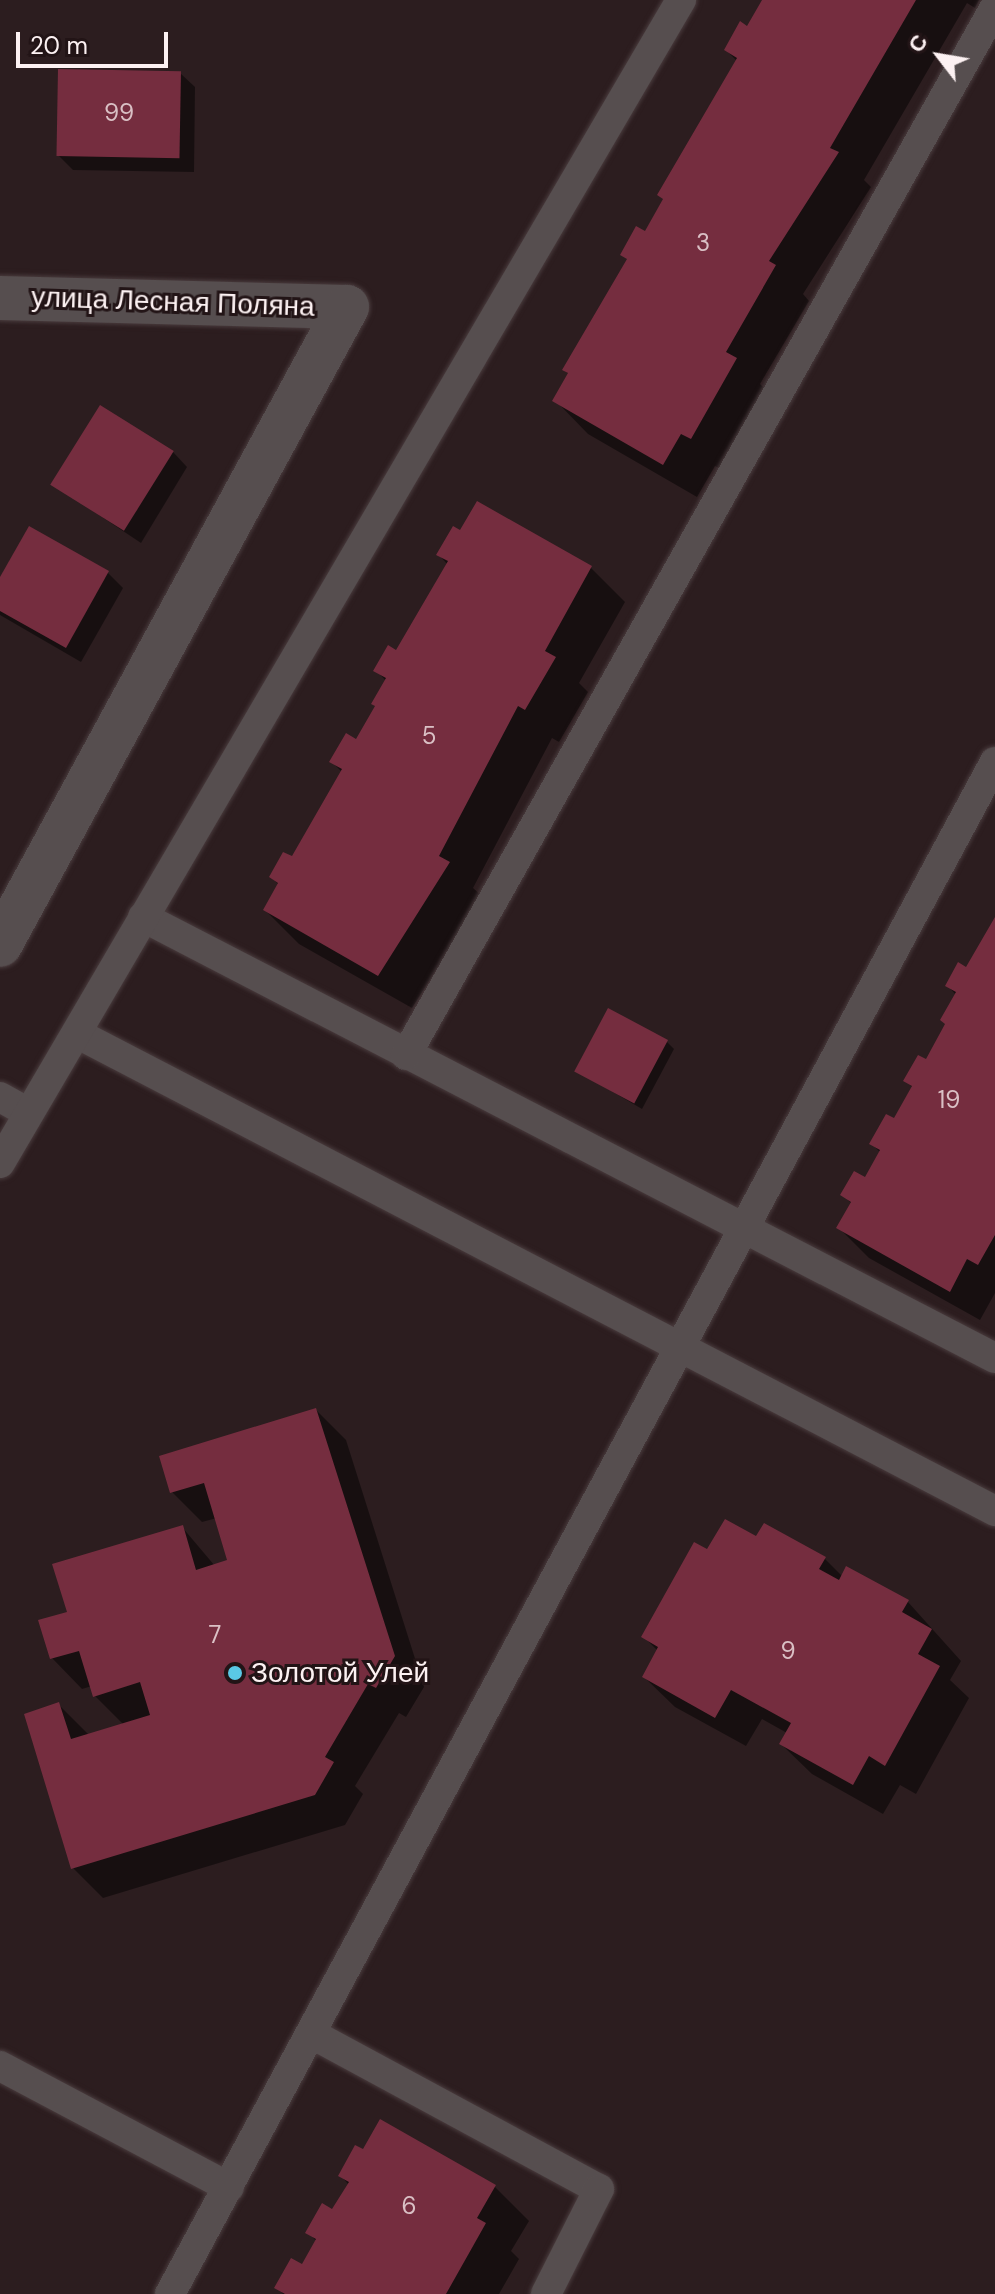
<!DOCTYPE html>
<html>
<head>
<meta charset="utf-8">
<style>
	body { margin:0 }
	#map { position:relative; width:995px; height:2294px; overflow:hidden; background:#2c1d1f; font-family:"DM Sans",sans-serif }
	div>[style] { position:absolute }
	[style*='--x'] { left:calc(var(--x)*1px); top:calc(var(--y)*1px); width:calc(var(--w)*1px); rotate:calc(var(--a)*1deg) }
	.shadow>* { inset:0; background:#0007 }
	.building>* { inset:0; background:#752d3f; transform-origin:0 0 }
	.roads { filter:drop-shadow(0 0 2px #493b3d) drop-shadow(0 0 2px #493b3d) }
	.lane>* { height:30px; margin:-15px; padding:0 15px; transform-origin:15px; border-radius:15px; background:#564e4f }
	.street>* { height:44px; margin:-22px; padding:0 22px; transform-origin:22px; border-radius:22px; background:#564e4f }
	.dots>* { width:22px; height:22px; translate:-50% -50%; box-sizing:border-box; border:4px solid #221416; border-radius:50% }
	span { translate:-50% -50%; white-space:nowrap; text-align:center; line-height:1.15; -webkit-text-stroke:6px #221416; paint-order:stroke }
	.number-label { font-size:24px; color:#dac0c5 }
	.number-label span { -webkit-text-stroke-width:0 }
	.street-label { font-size:28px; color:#fcf1f2 }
	.poi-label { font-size:28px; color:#fcf1f2 }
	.left { translate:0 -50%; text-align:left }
	.north { position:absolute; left:899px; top:16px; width:80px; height:80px; -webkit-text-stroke:6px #221416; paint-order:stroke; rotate:301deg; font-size:22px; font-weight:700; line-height:32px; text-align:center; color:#fcf1f2 }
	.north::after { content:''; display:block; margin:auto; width:28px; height:36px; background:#fcf1f2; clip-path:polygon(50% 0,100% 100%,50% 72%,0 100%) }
	.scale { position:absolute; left:16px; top:32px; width:152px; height:36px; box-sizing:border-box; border:4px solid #fcf1f2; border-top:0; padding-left:10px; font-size:24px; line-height:28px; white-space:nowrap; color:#fcf1f2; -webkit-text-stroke:6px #221416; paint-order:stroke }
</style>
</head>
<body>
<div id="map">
	<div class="shadow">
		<div style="clip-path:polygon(764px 0,979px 0,975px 8px,967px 3px,864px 180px,871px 187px,803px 294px,809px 301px,760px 384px,770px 394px,725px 471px,715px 466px,697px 497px,588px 434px,555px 400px,569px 374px,564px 370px,646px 234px,737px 61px,726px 50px,748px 28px)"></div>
		<div style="clip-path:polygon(180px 73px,195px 87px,194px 172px,73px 170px,58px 155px)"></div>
		<div style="clip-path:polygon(173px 452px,187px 467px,141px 543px,54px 485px)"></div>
		<div style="clip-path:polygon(477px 503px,591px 568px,625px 602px,579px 683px,588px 692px,559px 742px,552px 738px,473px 888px,483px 897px,412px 1008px,299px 944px,265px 910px,279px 885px,271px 877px,292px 859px,342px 772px,332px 762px,356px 742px,377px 707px,386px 681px,376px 670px,397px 653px,448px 565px,439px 555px,461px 533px)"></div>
		<div style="clip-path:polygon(29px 528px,108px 573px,123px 588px,81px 662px,0 615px,0 581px)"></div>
		<div style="clip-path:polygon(995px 921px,995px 1293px,980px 1320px,869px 1258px,839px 1228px,852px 1204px,843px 1195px,866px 1180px,881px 1153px,872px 1144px,895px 1120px,913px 1088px,906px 1080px,927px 1062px,947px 1025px,956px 995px,947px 985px,967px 970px)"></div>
		<div style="clip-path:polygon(667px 1042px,674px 1049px,642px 1109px,577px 1071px)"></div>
		<div style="clip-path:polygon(316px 1410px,346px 1440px,424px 1687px,406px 1717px,399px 1713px,355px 1786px,363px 1794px,345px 1825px,103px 1898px,73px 1868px,59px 1705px,90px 1736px,124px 1725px,95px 1696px,92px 1686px,82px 1689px,52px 1658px,69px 1613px,182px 1527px,215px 1566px,230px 1562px,217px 1518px,202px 1522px,172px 1492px)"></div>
		<div style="clip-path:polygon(764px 1525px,825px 1559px,843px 1577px,908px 1602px,961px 1661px,950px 1680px,969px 1698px,916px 1794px,900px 1785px,883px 1814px,812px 1774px,781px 1744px,787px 1733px,762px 1719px,746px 1746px,675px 1707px,644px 1677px,658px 1651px,644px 1637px,708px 1552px,756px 1538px)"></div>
		<div style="clip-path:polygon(380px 2122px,495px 2187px,529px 2221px,511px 2251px,519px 2259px,499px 2294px,283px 2294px,277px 2287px,303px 2267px,317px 2242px,308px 2232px,333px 2212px,349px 2185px,340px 2175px,364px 2151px)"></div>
	</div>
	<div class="building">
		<div style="clip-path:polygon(762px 0,916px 0,830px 148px,839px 152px,769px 261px,776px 265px,726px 352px,737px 358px,691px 439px,681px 434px,663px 465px,552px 401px,568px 373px,562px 370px,627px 259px,620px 255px,636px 226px,645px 231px,663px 199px,657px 195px,737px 58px,724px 50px,740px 21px,747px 26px)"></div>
		<div style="left:58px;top:69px;width:123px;height:87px;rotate:1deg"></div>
		<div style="left:100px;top:405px;width:87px;height:94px;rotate:32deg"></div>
		<div style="clip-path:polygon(477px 501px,592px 566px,545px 651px,556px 657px,525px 710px,518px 706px,439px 856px,450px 862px,378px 976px,263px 910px,278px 883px,269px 877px,283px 852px,292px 856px,342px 769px,329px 762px,346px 733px,356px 739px,375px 706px,371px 704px,386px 678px,373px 671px,388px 645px,396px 650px,448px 561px,436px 555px,453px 526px,460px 530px)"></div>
		<div style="clip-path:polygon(29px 526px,109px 571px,66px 648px,0 611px,0 577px)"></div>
		<div style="clip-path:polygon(995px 917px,995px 1235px,978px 1265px,967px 1259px,950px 1292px,836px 1228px,851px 1202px,840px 1195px,854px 1171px,865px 1177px,880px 1150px,869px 1144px,886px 1114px,894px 1118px,912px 1086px,903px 1081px,918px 1055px,926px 1059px,945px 1024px,940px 1020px,956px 992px,945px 986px,958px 962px,966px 967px)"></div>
		<div style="left:608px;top:1008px;width:68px;height:72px;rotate:28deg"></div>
		<div style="clip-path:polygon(316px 1408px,395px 1656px,376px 1688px,368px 1684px,325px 1757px,334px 1762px,315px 1795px,71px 1869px,24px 1714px,59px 1702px,71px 1739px,150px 1715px,140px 1682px,93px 1697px,79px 1651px,50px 1659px,38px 1620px,67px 1612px,52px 1564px,183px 1525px,196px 1570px,227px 1560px,204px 1483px,170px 1493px,159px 1456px)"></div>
		<div style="clip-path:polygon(725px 1519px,756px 1536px,764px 1523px,826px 1557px,819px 1569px,839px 1580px,846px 1566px,909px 1600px,902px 1612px,932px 1629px,918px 1654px,940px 1666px,885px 1766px,869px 1756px,853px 1785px,779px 1744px,791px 1723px,731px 1690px,715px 1718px,642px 1677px,658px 1647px,641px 1637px,694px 1542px,707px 1549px)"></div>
		<div style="clip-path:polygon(380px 2119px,496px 2185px,477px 2218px,486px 2223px,446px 2294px,285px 2294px,274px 2288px,291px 2258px,302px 2264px,316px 2239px,305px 2233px,322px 2203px,332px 2209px,349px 2182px,338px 2176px,355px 2145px,363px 2149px)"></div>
	</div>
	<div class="roads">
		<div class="lane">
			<div style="--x:143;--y:917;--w:959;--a:27.37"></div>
			<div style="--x:78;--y:1034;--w:1034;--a:27.48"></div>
			<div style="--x:406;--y:1055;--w:1202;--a:-60.66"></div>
			<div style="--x:0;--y:1097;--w:31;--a:29"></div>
			<div style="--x:0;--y:1163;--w:1348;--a:-59.65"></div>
			<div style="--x:312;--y:2034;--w:326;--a:28.4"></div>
			<div style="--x:599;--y:2189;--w:118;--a:116.8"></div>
			<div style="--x:0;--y:2066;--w:259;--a:27.9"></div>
			<div style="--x:170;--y:2294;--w:1740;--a:-61.7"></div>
		</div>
		<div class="street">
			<div style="--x:0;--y:298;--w:347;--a:1.5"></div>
			<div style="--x:347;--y:307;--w:726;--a:118.54"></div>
		</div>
	</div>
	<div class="dots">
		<div style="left:235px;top:1673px;background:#5ac8e5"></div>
	</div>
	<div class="number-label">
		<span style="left:119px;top:113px">99</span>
		<span style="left:703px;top:243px">3</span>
		<span style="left:429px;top:736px">5</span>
		<span style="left:949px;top:1100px">19</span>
		<span style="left:215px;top:1635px">7</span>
		<span style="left:788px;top:1651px">9</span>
		<span style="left:409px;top:2206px">6</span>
	</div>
	<div class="street-label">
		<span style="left:173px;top:302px;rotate:2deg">улица Лесная Поляна</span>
	</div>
	<div class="poi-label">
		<span class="left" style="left:251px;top:1673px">Золотой Улей</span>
	</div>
	<div class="north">С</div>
	<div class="scale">20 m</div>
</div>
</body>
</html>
